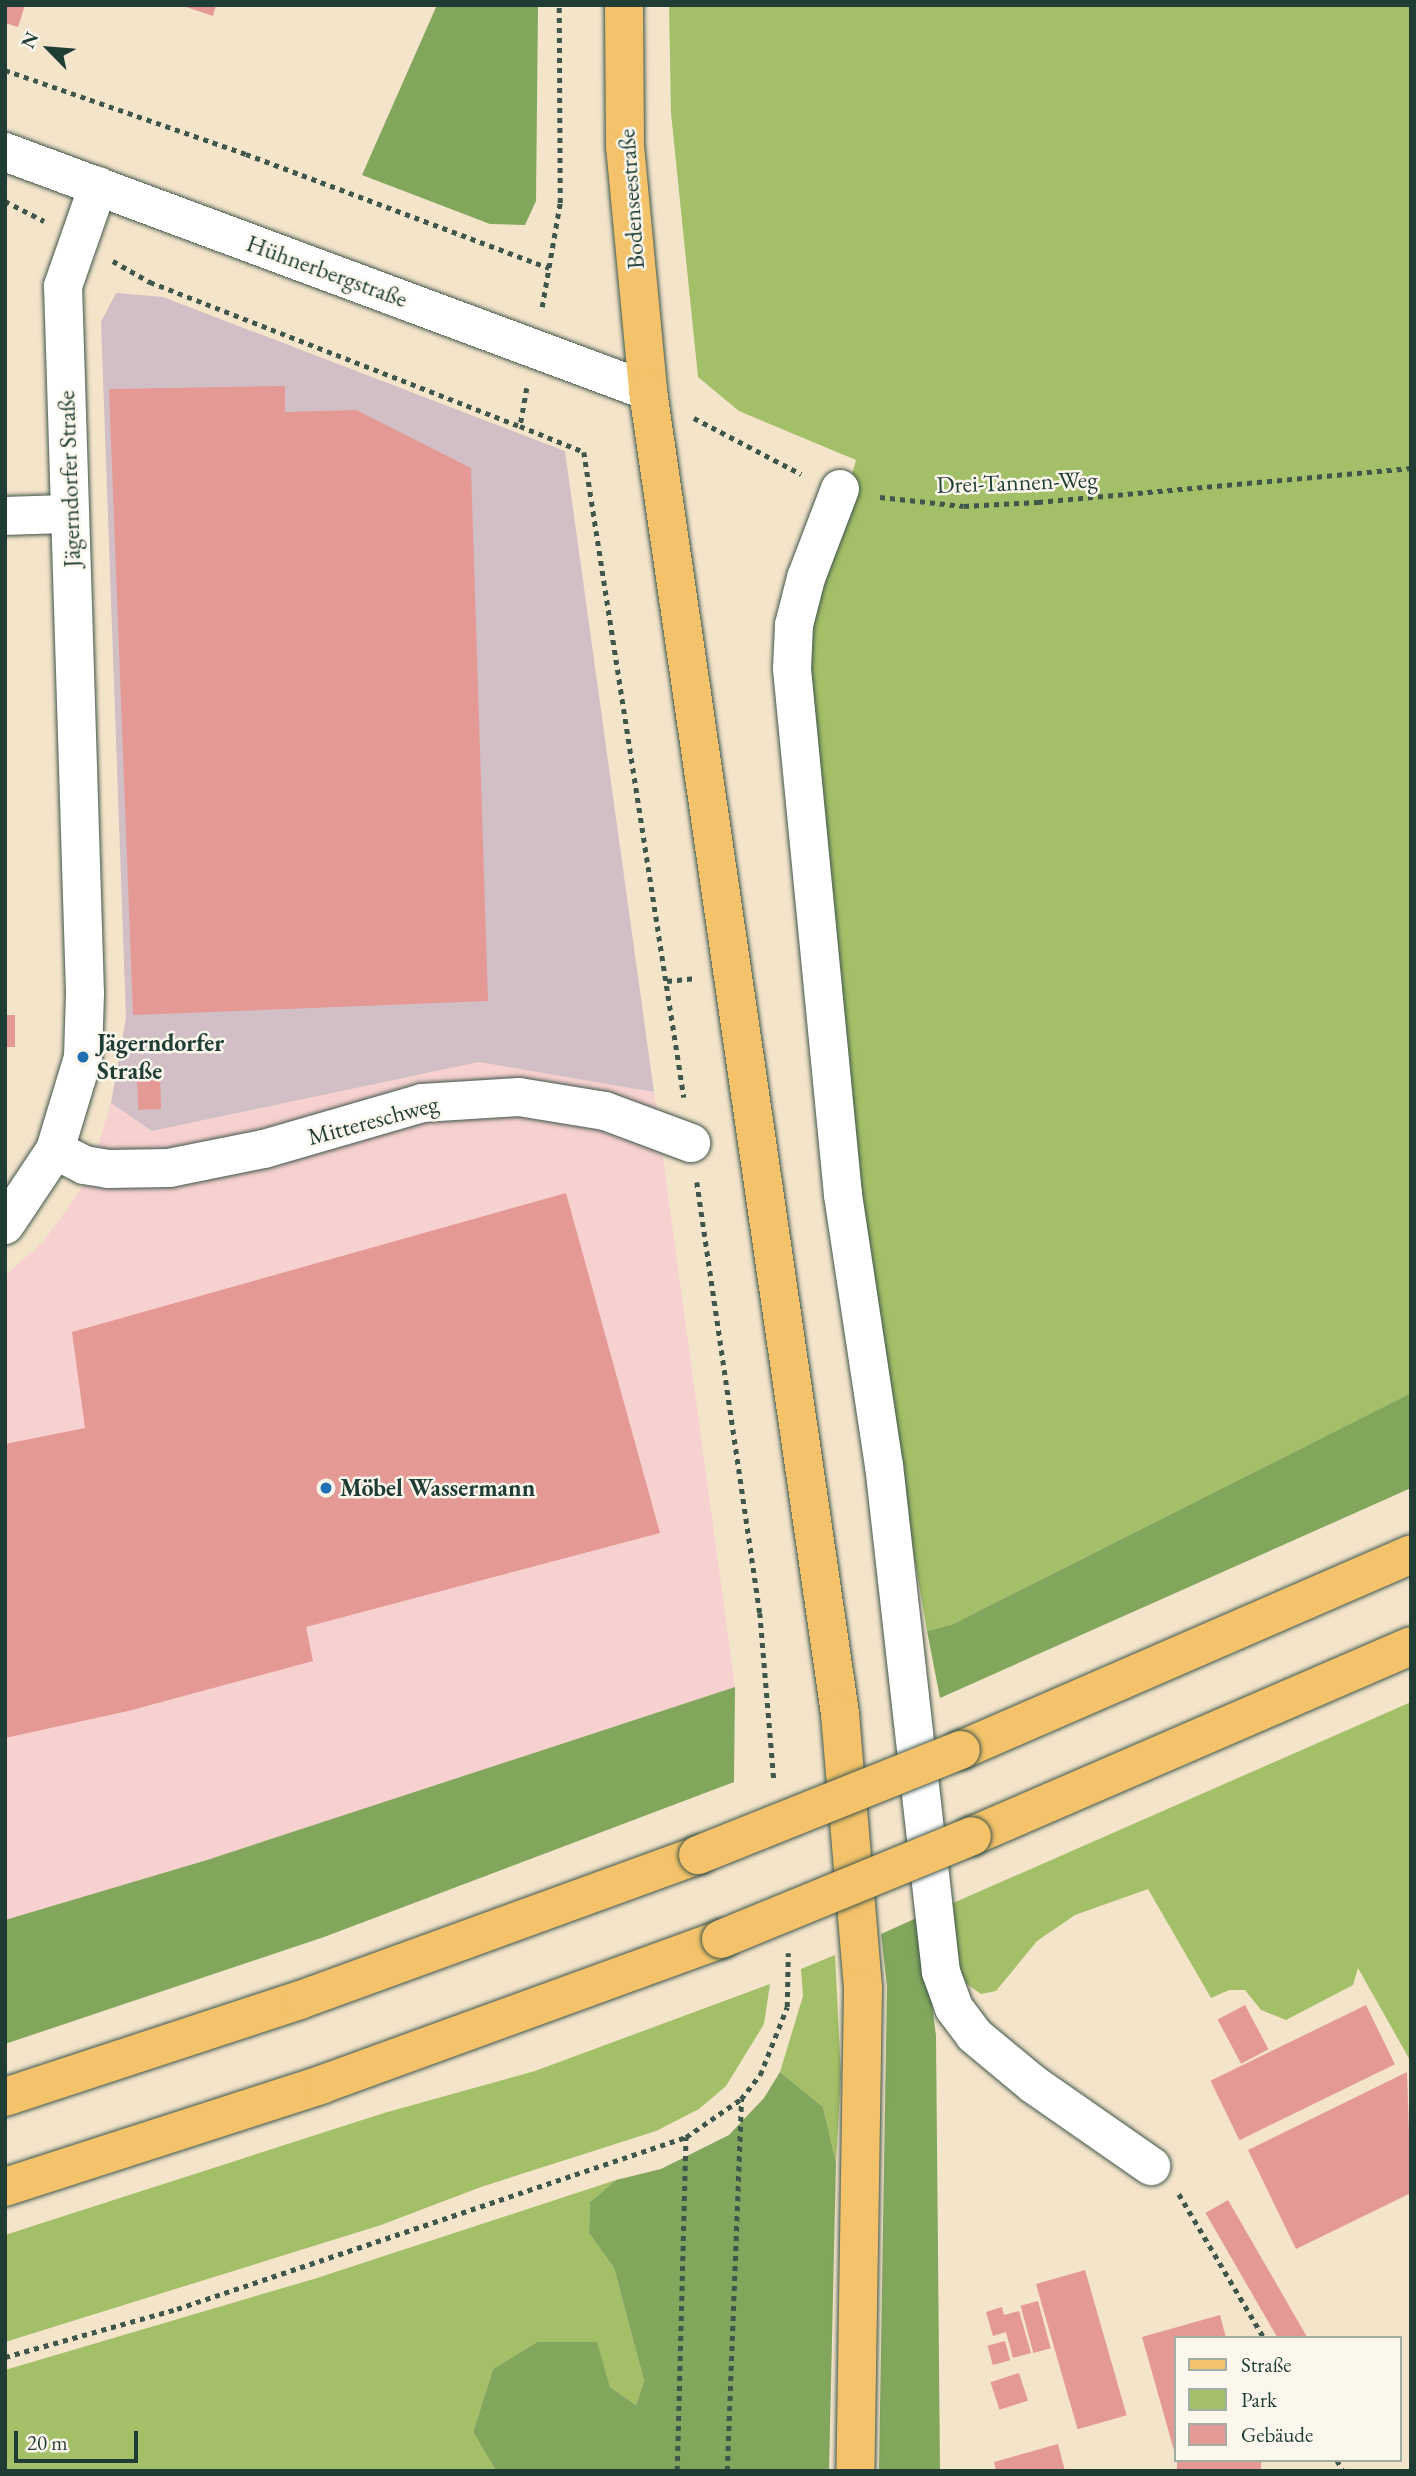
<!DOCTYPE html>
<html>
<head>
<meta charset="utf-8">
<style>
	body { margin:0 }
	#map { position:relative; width:1416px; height:2476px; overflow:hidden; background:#f4e4ca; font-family:"EB Garamond",serif }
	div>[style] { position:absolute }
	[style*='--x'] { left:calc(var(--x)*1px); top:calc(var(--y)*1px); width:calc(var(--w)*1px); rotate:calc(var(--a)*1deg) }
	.built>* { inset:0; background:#f7d0d0 }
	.industrial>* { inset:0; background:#d2bec5 }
	.green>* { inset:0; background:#a3bf67 }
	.forest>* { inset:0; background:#82a65c }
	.building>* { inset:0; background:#e59995; transform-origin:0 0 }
	.path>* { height:4.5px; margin-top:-2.25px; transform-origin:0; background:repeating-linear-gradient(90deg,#3f564a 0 5px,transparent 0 10px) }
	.roads { filter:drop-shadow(0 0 2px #3f564a) drop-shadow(0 0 2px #3f564a) }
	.minor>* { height:38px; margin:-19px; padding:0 19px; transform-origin:19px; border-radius:19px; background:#fff }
	.major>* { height:38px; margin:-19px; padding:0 19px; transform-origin:19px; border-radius:19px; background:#f3c26a }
	.highway>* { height:38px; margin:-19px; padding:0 19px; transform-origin:19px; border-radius:19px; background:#f3c26a }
	.bridges { filter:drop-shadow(0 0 2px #3f564a) drop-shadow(0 0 2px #3f564a) }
	.highway-bridge>* { height:38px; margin:-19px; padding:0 19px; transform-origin:19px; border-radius:19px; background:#f3c26a }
	.dots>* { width:19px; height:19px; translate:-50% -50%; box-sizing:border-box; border:4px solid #fbf7ec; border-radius:50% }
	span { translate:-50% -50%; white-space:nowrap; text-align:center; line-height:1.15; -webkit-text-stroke:5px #fbf7ec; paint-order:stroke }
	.street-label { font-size:24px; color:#1f3d34 }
	.poi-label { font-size:24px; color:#1f3d34; font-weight:700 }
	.left { translate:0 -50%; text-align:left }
	.frame { position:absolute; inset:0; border:7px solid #1f3d34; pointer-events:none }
	.legend { position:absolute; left:1174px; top:2336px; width:228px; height:126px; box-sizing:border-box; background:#fbf7ec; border:2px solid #a3ada2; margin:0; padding:9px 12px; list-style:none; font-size:21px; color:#1f3d34 }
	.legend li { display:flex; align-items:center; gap:14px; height:35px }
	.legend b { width:35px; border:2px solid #a3ada2 }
	.north { position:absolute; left:14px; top:14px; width:70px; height:70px; -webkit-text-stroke:5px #fbf7ec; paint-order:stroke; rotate:295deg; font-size:19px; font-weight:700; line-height:28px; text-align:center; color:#1f3d34 }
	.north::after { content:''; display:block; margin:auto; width:24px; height:32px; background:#1f3d34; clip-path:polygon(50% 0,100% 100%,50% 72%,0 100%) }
	.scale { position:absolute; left:14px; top:2431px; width:124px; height:32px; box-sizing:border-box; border:4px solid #1f3d34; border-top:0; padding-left:9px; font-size:21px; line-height:24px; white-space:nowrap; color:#1f3d34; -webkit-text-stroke:5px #fbf7ec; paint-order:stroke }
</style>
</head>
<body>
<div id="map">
	<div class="built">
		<div style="clip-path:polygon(479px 1062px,654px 1092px,735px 1687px,207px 1860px,5px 1920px,5px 1276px,44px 1241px,88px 1179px,111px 1103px,152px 1131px)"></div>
	</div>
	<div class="industrial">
		<div style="clip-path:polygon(116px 293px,163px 297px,565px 451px,654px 1092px,479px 1062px,152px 1131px,111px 1103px,126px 1018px,101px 322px)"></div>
	</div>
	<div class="green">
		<div style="clip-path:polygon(669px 5px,1411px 5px,1411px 1393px,953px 1624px,927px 1631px,884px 1380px,850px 1134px,807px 639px,856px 460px,739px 411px,698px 377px,671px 113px)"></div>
		<div style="clip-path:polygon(1411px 1702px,1411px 2062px,1358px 1968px,1353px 1985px,1286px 2020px,1261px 2010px,1245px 1990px,1229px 1990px,1211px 1998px,1148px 1889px,1075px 1915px,1037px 1941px,996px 1991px,981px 1994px,964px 1982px,953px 1963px,944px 1907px)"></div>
		<div style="clip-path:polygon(835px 1955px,841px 2075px,836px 2163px,823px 2107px,780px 2072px,803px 1996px,801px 1969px)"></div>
		<div style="clip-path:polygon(770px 1984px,764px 2024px,726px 2086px,699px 2109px,656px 2131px,481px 2187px,381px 2225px,5px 2342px,5px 2235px,384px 2113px,535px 2071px)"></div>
		<div style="clip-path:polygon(616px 2180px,590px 2202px,589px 2233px,614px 2268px,644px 2381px,636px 2405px,610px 2387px,596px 2342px,537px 2342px,493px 2369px,473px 2432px,496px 2471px,5px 2471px,5px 2370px,317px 2278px)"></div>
	</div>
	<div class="forest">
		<div style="clip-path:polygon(437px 5px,538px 5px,536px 201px,525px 225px,490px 224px,362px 175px)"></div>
		<div style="clip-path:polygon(1411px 1393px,1411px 1488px,940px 1698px,927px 1631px,953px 1624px)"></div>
		<div style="clip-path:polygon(735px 1687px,734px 1782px,324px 1937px,5px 2044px,5px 1920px,207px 1860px)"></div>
		<div style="clip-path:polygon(921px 1916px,936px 2036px,940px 2471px,879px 2471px,887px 1986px,881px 1934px)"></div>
		<div style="clip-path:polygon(780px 2072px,823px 2107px,836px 2163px,829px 2471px,496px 2471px,473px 2432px,493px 2369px,537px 2342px,597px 2342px,610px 2387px,636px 2405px,644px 2381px,614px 2268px,589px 2233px,590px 2202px,616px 2180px,661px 2169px,729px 2135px,764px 2098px)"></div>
	</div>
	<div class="building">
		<div style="clip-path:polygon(5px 5px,25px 5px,18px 27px,5px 23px)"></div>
		<div style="clip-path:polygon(180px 5px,216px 5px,213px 16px)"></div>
		<div style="clip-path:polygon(285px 386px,285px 412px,356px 410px,471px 468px,488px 1001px,133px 1015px,109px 389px)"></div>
		<div style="left:5px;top:1015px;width:10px;height:32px"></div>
		<div style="left:160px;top:1075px;width:34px;height:23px;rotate:88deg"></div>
		<div style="clip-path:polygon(566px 1193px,660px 1533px,306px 1627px,313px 1661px,128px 1711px,5px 1738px,5px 1444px,85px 1428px,72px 1332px)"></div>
		<div style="left:1245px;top:2005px;width:50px;height:31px;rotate:62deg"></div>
		<div style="left:1366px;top:2005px;width:66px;height:173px;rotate:64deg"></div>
		<div style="clip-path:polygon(1407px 2072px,1411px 2193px,1296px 2249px,1248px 2150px)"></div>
		<div style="left:1228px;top:2200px;width:159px;height:26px;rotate:60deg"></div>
		<div style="left:1085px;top:2270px;width:151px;height:51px;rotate:74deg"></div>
		<div style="left:1038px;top:2301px;width:49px;height:18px;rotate:75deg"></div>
		<div style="clip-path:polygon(1002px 2307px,1004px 2315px,1019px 2311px,1031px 2353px,1013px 2358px,1006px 2332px,993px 2336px,986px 2312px)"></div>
		<div style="clip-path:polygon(1220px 2315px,1226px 2338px,1176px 2338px,1175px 2454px,1142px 2337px)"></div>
		<div style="left:1005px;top:2341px;width:20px;height:18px;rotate:75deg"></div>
		<div style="left:1019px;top:2373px;width:29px;height:30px;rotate:72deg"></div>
		<div style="clip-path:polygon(1058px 2444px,1065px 2471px,996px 2471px,994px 2462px)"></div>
		<div style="left:1177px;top:2460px;width:84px;height:11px"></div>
	</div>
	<div class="path">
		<div style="--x:5;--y:70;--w:255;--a:19.2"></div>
		<div style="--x:246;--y:154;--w:324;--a:20.6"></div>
		<div style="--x:5;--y:201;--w:44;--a:27.1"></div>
		<div style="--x:113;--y:261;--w:43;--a:29.6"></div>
		<div style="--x:150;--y:282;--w:397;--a:21.3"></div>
		<div style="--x:542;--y:307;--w:106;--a:-80.2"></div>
		<div style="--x:560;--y:203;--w:198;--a:-90.3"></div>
		<div style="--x:527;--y:388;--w:39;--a:100"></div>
		<div style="--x:520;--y:426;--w:69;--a:22.1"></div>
		<div style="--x:584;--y:452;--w:653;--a:81.19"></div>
		<div style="--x:694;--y:418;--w:121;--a:27.6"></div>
		<div style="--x:880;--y:497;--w:84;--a:6.1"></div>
		<div style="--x:964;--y:506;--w:74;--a:-3.1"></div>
		<div style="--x:1038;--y:502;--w:375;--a:-5.2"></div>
		<div style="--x:667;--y:981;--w:27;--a:-6"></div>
		<div style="--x:697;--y:1182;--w:436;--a:81.7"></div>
		<div style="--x:760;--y:1613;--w:169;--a:85.2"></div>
		<div style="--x:1179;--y:2194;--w:167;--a:59.4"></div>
		<div style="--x:5;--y:2357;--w:179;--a:-15.6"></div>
		<div style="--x:177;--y:2309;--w:537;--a:-18.67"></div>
		<div style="--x:686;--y:2137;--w:67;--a:-34.6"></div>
		<div style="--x:1337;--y:2460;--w:13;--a:61"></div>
		<div style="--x:677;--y:2471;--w:334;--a:-88.5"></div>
		<div style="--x:727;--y:2471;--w:372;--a:-87.8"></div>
		<div style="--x:741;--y:2099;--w:31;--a:-52"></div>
		<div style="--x:760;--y:2075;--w:73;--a:-68.3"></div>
		<div style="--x:787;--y:2007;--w:54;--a:-88.9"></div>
	</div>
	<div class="roads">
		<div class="minor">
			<div style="--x:5;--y:152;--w:686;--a:20.39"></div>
			<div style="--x:840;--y:489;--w:95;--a:110.9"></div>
			<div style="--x:806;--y:578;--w:49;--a:104.3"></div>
			<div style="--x:794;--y:625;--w:44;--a:92.6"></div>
			<div style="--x:792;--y:669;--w:528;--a:84.46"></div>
			<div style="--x:843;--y:1195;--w:273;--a:81.4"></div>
			<div style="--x:884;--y:1465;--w:510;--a:83.59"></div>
			<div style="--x:941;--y:1972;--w:38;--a:70"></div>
			<div style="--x:954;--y:2008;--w:34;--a:53"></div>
			<div style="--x:974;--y:2035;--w:77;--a:39.7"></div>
			<div style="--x:1033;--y:2084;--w:144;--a:34.8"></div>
			<div style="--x:5;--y:516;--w:65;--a:-1.8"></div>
			<div style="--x:55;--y:1150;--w:33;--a:27"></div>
			<div style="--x:84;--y:1165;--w:25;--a:9"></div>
			<div style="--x:109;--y:1169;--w:60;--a:-1"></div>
			<div style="--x:169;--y:1168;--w:97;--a:-11.3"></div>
			<div style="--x:264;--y:1149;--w:165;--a:-16.2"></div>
			<div style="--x:422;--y:1103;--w:97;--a:-3.5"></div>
			<div style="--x:519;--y:1097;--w:87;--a:9.2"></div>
			<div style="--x:605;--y:1111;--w:92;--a:20.4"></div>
			<div style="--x:5;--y:1225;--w:90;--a:-56.3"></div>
			<div style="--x:55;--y:1150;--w:97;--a:-73.2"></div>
			<div style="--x:83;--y:1057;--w:64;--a:-88.2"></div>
			<div style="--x:85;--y:993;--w:707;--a:-91.78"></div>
			<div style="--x:63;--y:286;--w:106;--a:-70.7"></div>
		</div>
		<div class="major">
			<div style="--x:624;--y:5;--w:141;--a:89.6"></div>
			<div style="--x:625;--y:146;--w:246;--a:84.6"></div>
			<div style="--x:648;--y:391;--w:1337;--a:81.74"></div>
			<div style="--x:840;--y:1714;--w:275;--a:85.2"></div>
			<div style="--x:863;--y:1988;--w:483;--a:90.9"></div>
		</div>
		<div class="highway">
			<div style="--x:961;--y:1750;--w:491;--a:-23.5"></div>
			<div style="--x:972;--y:1836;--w:478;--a:-23.4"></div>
			<div style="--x:5;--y:2097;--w:311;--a:-18.2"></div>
			<div style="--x:300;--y:2000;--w:424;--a:-20"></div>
			<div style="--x:5;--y:2187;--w:334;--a:-17.9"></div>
			<div style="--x:323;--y:2084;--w:424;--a:-20"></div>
		</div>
	</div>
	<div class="bridges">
		<div class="highway-bridge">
			<div style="--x:698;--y:1855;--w:283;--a:-21.8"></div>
			<div style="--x:721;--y:1939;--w:271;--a:-22.3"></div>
		</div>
	</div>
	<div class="dots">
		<div style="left:83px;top:1057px;background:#1f6fb2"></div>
		<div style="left:326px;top:1488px;background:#1f6fb2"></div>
	</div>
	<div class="street-label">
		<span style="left:631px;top:199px;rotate:-94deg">Bodenseestraße</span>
		<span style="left:327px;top:271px;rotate:20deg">Hühnerbergstraße</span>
		<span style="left:69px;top:479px;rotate:-92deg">Jägerndorfer Straße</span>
		<span style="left:1017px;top:482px;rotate:-2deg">Drei-Tannen-Weg</span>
		<span style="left:373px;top:1120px;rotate:-15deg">Mittereschweg</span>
	</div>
	<div class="poi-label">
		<span class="left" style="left:97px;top:1057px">Jägerndorfer<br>Straße</span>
		<span class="left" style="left:340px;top:1488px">Möbel Wassermann</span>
	</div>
	<div class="frame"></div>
	<ul class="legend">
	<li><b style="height:9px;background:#f3c26a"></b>Straße</li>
	<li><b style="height:19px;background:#a3bf67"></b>Park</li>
	<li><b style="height:19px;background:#e59995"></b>Gebäude</li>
	</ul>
	<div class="north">N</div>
	<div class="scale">20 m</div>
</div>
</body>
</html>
